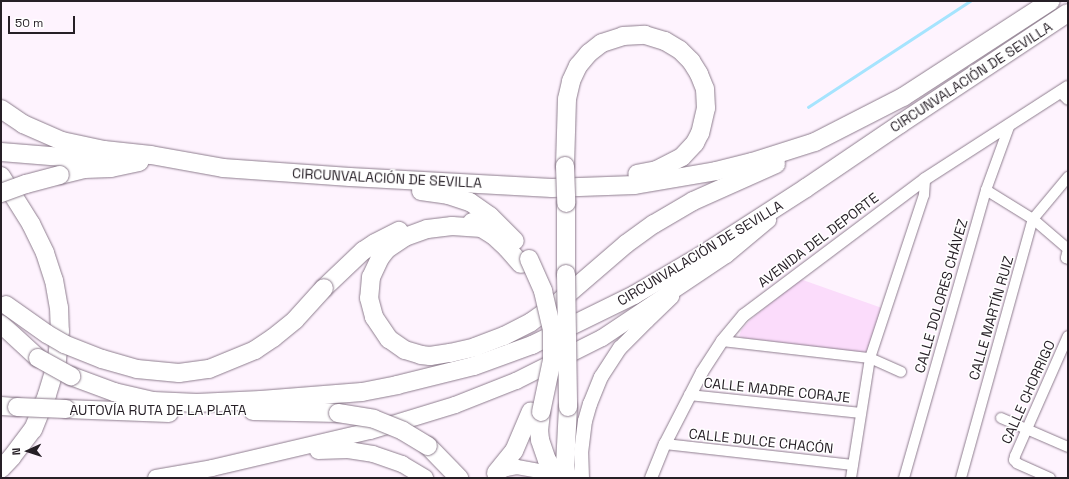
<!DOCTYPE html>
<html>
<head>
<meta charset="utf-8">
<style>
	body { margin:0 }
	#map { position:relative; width:1069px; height:479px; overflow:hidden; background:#fef3fe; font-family:"Space Grotesk",sans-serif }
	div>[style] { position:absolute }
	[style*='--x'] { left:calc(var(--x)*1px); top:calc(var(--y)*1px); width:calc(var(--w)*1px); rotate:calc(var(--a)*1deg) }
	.green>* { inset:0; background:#fbdcfb }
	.stream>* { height:2.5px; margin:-1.25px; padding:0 1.25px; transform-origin:1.25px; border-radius:1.25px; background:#a6e4fe }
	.roads { filter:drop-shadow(0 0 1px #8e7d8e) drop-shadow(0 0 1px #8e7d8e) }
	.minor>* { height:10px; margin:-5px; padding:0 5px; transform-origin:5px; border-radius:5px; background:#fff }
	.tertiary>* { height:12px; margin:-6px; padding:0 6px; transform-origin:6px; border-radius:6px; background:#fff }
	.secondary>* { height:14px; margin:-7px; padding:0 7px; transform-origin:7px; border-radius:7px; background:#fff }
	.trunk>* { height:16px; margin:-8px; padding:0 8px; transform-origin:8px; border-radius:8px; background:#fff }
	.motorway>* { height:18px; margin:-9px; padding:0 9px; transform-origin:9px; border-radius:9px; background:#fff }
	.bridges { filter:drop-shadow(0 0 1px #8e7d8e) drop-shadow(0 0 1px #8e7d8e) }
	.motorway-bridge>* { height:18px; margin:-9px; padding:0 9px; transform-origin:9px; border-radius:9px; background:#fff }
	span { translate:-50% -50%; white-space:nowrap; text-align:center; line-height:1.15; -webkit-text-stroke:3px #fff; paint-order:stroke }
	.street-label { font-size:14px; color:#261f26 }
	.frame { position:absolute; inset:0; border:2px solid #261f26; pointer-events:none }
	.north { position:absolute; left:8px; top:431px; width:40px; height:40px; -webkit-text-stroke:3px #fff; paint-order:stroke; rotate:267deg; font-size:11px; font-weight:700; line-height:16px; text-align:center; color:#261f26 }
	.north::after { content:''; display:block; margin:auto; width:14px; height:18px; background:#261f26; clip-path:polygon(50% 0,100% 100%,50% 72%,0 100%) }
	.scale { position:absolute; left:8px; top:16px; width:67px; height:18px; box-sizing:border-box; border:2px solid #261f26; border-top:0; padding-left:5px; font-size:12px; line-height:14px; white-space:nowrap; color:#261f26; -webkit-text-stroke:3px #fff; paint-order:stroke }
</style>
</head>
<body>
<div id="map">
	<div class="green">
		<div style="clip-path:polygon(800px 279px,882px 308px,867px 351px,865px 353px,743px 338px,739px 336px,742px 329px,751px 319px)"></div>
	</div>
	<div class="stream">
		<div style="--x:808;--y:107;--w:194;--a:-33.2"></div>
	</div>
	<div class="roads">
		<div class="minor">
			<div style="--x:1060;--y:92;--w:11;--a:45"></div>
			<div style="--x:986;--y:190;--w:55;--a:31.7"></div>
			<div style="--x:1033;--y:219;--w:46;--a:40.6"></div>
			<div style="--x:1068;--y:249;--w:9;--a:103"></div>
			<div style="--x:1066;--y:258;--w:2;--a:27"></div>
			<div style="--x:722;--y:341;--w:149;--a:6.6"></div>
			<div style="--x:870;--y:358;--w:34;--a:24"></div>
			<div style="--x:689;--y:395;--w:173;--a:6"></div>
			<div style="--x:1001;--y:418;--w:73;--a:23.4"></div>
			<div style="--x:665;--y:444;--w:189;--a:6.4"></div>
			<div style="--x:851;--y:478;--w:121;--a:-81"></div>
			<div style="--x:870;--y:358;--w:172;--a:-71.7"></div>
			<div style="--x:924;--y:195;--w:16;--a:-86"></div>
			<div style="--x:904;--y:478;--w:299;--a:-74.1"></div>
			<div style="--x:986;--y:190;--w:70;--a:-70"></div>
			<div style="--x:961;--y:478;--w:269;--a:-74.5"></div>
			<div style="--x:1033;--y:219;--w:55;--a:-50.2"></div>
			<div style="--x:1050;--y:478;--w:36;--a:-156"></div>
			<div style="--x:1017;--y:463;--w:4;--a:-135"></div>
			<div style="--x:1014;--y:460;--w:4;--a:-76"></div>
			<div style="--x:1015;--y:456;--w:131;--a:-66.2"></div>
		</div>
		<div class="tertiary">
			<div style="--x:651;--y:478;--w:37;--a:-68"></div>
			<div style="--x:665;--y:444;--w:81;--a:-62.8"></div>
			<div style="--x:702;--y:372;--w:37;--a:-57"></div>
			<div style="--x:722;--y:341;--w:34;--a:-50"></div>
			<div style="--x:744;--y:315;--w:226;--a:-36.9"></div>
			<div style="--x:925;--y:179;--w:170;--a:-32.8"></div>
		</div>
		<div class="secondary">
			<div style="--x:495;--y:474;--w:12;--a:-24"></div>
			<div style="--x:506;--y:469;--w:11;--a:-10"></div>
			<div style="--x:517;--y:467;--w:29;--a:10"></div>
			<div style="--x:546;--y:472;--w:13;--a:27"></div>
			<div style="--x:582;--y:478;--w:25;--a:-92"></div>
			<div style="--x:581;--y:453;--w:32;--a:-83"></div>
			<div style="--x:585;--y:421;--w:18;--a:-74"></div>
			<div style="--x:590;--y:404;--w:29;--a:-68"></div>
			<div style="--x:601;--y:377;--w:35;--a:-57"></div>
			<div style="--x:620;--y:348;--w:38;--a:-45"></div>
			<div style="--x:647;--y:321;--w:35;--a:-44"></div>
		</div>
		<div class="trunk">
			<div style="--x:318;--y:451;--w:30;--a:-2"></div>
			<div style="--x:348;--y:450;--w:25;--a:9"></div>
			<div style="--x:373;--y:454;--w:31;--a:19"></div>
			<div style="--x:402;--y:464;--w:27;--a:31"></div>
			<div style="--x:156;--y:478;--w:57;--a:-10.1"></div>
			<div style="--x:212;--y:468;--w:162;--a:-13.2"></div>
			<div style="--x:370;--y:431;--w:89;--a:-17"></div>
			<div style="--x:455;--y:405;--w:66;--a:-21.5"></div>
			<div style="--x:516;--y:381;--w:96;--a:-26.6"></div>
			<div style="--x:602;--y:338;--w:149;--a:-33.8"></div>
			<div style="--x:726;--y:255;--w:55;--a:-39.8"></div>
		</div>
		<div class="motorway">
			<div style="--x:1;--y:109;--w:27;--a:34"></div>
			<div style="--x:23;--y:124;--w:43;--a:23.6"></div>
			<div style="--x:62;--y:141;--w:43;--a:12.1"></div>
			<div style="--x:104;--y:150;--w:47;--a:6.1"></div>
			<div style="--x:151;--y:155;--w:73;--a:10.2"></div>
			<div style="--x:223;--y:168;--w:127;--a:4.1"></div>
			<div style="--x:350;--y:177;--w:202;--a:3.1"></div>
			<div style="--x:552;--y:188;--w:83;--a:-2.1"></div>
			<div style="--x:635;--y:185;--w:82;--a:-9.8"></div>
			<div style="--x:716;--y:171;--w:37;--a:-14"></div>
			<div style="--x:752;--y:162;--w:66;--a:-17.6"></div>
			<div style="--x:815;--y:142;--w:99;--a:-27.1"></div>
			<div style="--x:903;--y:97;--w:176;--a:-33"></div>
			<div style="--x:1;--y:152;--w:99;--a:4.6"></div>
			<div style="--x:565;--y:166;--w:67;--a:-88.3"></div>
			<div style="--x:567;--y:99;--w:18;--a:-77"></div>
			<div style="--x:571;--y:81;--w:17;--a:-65"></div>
			<div style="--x:578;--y:66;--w:17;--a:-50"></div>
			<div style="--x:589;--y:53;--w:16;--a:-38"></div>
			<div style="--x:602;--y:43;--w:22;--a:-18"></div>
			<div style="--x:623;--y:36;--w:22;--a:-3"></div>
			<div style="--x:645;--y:35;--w:21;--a:17"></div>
			<div style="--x:665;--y:41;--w:17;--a:31"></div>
			<div style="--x:680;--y:50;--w:16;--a:45"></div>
			<div style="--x:691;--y:61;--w:15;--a:58"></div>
			<div style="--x:699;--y:74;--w:16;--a:68"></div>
			<div style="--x:705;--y:89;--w:19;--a:87"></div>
			<div style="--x:706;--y:108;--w:26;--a:103"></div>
			<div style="--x:700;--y:133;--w:11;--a:117"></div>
			<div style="--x:695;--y:143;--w:19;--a:133"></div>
			<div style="--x:682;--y:157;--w:28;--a:153"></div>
			<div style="--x:657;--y:170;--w:20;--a:169"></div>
			<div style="--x:60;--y:175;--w:25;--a:-14"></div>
			<div style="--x:84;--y:169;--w:27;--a:-2"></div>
			<div style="--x:111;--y:168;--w:29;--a:-12"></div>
			<div style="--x:1;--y:176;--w:57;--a:58"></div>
			<div style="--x:31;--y:224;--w:32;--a:64"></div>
			<div style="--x:45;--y:253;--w:28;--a:72"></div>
			<div style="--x:54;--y:280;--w:27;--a:80"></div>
			<div style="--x:59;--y:307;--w:24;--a:88"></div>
			<div style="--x:60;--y:331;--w:31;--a:96"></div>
			<div style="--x:57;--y:362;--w:34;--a:107"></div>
			<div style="--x:47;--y:395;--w:37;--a:112"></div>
			<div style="--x:33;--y:429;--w:35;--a:127"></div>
			<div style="--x:12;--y:457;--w:16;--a:133"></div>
			<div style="--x:421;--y:191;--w:27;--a:8"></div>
			<div style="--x:448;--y:195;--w:23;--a:18"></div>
			<div style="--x:470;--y:202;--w:24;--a:35"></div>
			<div style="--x:490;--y:216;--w:35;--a:45"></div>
			<div style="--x:472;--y:222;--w:25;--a:32"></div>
			<div style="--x:493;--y:235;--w:19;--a:43"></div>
			<div style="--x:507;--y:248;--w:21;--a:49"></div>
			<div style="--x:482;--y:228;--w:30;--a:-176"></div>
			<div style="--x:452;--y:226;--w:25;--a:173"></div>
			<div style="--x:427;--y:229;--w:23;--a:160"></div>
			<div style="--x:405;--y:237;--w:22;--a:146"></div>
			<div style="--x:387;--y:249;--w:11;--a:128"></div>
			<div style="--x:380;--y:258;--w:21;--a:115"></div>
			<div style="--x:371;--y:277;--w:21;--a:95"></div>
			<div style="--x:369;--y:298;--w:20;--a:75"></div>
			<div style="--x:374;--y:317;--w:27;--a:56"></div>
			<div style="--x:389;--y:339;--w:19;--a:35"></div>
			<div style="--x:405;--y:350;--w:17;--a:17"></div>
			<div style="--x:421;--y:355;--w:9;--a:6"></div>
			<div style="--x:430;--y:356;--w:20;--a:-9"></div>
			<div style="--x:450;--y:353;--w:26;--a:-13"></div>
			<div style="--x:475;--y:347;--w:31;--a:-21"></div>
			<div style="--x:504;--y:336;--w:30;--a:-27"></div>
			<div style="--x:531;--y:322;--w:28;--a:-35"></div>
			<div style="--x:554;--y:306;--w:95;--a:-40.7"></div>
			<div style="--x:626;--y:244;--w:34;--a:-36"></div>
			<div style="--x:654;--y:224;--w:45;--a:-30.5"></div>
			<div style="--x:693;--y:201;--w:91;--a:-24"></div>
			<div style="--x:566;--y:274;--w:71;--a:-90"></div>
			<div style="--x:324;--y:288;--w:54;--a:-43.5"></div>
			<div style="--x:363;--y:251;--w:14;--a:-34"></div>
			<div style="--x:375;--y:243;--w:27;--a:-27"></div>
			<div style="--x:1;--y:324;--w:50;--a:42.6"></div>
			<div style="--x:71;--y:376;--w:46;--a:20.4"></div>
			<div style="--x:114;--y:392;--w:40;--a:13"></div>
			<div style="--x:153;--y:401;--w:44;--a:2.6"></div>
			<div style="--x:197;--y:403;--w:64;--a:-2.7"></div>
			<div style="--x:261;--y:400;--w:101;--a:-4.5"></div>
			<div style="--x:362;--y:392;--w:36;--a:-11"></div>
			<div style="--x:397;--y:385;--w:79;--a:-13.9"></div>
			<div style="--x:474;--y:366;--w:62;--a:-19.9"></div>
			<div style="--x:532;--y:345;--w:114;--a:-26.1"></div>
			<div style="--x:634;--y:295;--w:79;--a:-30.5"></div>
			<div style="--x:702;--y:255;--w:124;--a:-32.8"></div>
			<div style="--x:806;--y:188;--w:114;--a:-34.2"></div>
			<div style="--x:900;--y:124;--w:201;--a:-33.5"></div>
			<div style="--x:1;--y:406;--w:16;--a:4"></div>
			<div style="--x:66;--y:409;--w:103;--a:2.2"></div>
			<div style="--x:253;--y:411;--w:85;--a:1.3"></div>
			<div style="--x:541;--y:412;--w:18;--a:96"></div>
			<div style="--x:539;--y:430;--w:10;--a:84"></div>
			<div style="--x:540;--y:440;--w:21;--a:71"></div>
			<div style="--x:547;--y:460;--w:21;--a:59"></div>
			<div style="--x:428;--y:446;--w:45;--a:45.9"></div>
			<div style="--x:496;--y:473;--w:28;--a:-51"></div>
			<div style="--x:514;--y:451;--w:43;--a:-67"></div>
			<div style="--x:567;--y:478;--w:12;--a:-99"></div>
			<div style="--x:565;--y:466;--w:59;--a:-87.1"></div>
		</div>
	</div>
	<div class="bridges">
		<div class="motorway-bridge">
			<div style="--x:565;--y:166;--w:37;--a:88"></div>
			<div style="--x:1;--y:193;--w:27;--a:-20"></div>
			<div style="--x:26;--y:184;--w:35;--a:-15"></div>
			<div style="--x:529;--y:259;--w:35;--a:66"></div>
			<div style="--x:543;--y:291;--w:39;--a:77"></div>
			<div style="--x:552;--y:329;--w:31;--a:90"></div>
			<div style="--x:552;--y:360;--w:53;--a:101.9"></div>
			<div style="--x:566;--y:274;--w:133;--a:89.1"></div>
			<div style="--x:6;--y:305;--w:50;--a:35.3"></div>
			<div style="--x:47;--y:334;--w:20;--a:30"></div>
			<div style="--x:64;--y:344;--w:41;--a:21.5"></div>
			<div style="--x:102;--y:359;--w:36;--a:16"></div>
			<div style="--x:137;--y:369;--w:42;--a:5.4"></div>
			<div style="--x:179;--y:373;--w:30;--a:-8"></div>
			<div style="--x:209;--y:369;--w:50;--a:-22.4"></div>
			<div style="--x:255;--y:350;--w:22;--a:-34"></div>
			<div style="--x:273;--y:338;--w:28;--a:-39"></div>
			<div style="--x:295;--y:320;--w:43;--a:-47.8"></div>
			<div style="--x:38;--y:358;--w:38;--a:29"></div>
			<div style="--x:17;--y:407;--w:49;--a:2.3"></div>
			<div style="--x:338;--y:413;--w:36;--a:9"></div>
			<div style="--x:374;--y:419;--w:31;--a:22"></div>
			<div style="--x:403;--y:431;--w:29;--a:31"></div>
		</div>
	</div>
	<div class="street-label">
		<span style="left:971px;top:77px;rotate:-33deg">CIRCUNVALACIÓN DE SEVILLA</span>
		<span style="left:387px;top:178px;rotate:3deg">CIRCUNVALACIÓN DE SEVILLA</span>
		<span style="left:818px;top:240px;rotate:-37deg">AVENIDA DEL DEPORTE</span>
		<span style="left:700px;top:253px;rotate:-31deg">CIRCUNVALACIÓN DE SEVILLA</span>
		<span style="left:941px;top:296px;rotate:-74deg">CALLE DOLORES CHÁVEZ</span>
		<span style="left:991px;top:318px;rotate:-74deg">CALLE MARTÍN RUIZ</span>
		<span style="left:777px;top:390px;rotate:6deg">CALLE MADRE CORAJE</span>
		<span style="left:1028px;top:392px;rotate:-66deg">CALLE CHORRIGO</span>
		<span style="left:158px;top:410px">AUTOVÍA RUTA DE LA PLATA</span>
		<span style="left:761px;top:441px;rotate:6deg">CALLE DULCE CHACÓN</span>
	</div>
	<div class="frame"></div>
	<div class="north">N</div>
	<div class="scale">50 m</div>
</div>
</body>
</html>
